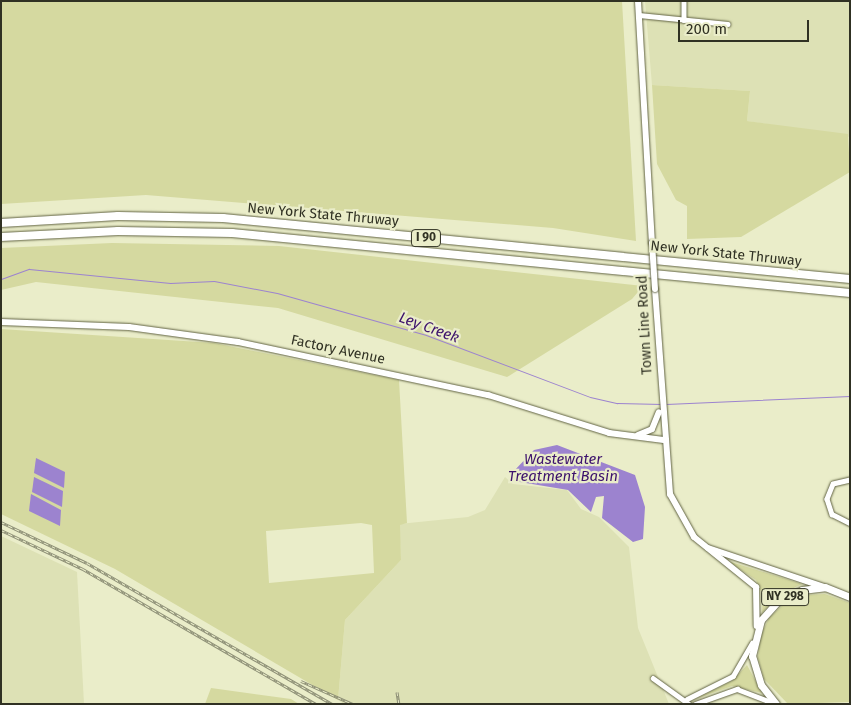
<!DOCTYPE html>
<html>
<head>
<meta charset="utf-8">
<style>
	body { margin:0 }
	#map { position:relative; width:851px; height:705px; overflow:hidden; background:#eaedc9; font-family:"Fira Sans",sans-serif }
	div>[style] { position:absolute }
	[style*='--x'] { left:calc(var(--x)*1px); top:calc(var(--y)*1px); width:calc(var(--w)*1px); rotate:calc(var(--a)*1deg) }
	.built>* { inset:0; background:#dde1b5 }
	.green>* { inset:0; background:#d5d9a0 }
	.water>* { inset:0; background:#9c83cf }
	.stream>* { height:1px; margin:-0.5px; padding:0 0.5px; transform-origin:0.5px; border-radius:0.5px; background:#9c83cf }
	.roads { filter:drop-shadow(0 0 1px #626444) drop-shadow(0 0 1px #626444) }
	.street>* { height:4.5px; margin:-2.25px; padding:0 2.25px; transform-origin:2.25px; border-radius:2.25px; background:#fff }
	.secondary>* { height:6px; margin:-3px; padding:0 3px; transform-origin:3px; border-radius:3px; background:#fff }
	.primary>* { height:7px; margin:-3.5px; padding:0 3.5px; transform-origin:3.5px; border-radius:3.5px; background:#fff }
	.highway>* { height:8px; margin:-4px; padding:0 4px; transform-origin:4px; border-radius:4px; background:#fff }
	.rail>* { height:3px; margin-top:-1.5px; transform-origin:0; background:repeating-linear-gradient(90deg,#eaedc9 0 4px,#8c8e75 0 8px); box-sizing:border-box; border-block:1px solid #8c8e75 }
	.bridges { filter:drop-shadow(0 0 1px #626444) drop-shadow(0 0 1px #626444) }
	.secondary-bridge>* { height:6px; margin:-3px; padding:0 3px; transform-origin:3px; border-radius:3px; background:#fff }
	span { translate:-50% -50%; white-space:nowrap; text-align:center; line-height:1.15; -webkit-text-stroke:4.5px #eaedc9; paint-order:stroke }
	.shield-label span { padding:1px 4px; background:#eaedc9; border:1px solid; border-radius:4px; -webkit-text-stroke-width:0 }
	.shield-label { font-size:12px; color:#303123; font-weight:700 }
	.street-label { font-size:14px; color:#303123 }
	.water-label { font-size:15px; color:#3c116c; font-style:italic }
	.frame { position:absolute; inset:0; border:2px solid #303123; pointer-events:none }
	.scale { position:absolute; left:678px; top:20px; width:131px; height:22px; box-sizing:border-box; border:2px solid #303123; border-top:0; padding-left:6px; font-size:15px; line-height:18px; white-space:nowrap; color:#303123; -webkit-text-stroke:4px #eaedc9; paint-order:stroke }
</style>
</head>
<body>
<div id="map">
	<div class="built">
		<div style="clip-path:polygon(645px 1px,850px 1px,850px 137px,747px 121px,750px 91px,652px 85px)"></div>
		<div style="clip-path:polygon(505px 477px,513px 484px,567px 490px,581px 509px,599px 517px,629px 547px,638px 628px,669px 704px,344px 704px,338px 700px,345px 620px,401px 560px,399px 524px,468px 517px,485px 510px)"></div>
		<div style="clip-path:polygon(1px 536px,77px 572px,84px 704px,1px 704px)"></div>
	</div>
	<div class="green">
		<div style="clip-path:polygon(1px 1px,622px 1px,636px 241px,553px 228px,146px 195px,1px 204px)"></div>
		<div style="clip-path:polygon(652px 85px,750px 91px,747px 121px,848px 134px,850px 172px,741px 237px,687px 239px,687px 206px,676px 200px,657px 164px)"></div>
		<div style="clip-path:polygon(112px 243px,279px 246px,643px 286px,632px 299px,507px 377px,278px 308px,36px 282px,1px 290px,1px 248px)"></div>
		<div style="clip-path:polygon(evenodd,1px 329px,214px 343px,399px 380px,407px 523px,400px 525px,401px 560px,345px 620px,338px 700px,115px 569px,1px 514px,1px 329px,361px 523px,372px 525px,374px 573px,269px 583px,266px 531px,361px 523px)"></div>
		<div style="clip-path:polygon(731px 563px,731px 562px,802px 584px,777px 596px,762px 613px,763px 596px,756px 580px)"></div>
		<div style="clip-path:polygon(825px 594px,850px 603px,850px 702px,788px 704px,764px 679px,758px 658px,760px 637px,769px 618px,784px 604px,804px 595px)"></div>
		<div style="clip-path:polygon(747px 665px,762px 693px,732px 686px,696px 699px,732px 681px)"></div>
		<div style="clip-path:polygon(211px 688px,291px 699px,299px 704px,205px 704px)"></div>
	</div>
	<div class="water">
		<div style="clip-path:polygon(557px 445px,635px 475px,645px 507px,643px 539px,633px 542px,602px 518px,604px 496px,596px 497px,591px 512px,568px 490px,514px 481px,512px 473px,534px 450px)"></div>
		<div style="clip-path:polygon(36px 458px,65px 472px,64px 488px,34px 473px)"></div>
		<div style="clip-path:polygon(34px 477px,63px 491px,62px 507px,32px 492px)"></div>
		<div style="clip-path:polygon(31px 494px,61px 510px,60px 526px,29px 511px)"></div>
	</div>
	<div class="stream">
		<div style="--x:1;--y:279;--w:30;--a:-20"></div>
		<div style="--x:29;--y:269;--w:142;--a:5.7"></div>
		<div style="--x:170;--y:283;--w:44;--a:-2.6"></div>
		<div style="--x:214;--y:281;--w:64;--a:10.8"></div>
		<div style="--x:277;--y:293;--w:155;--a:15.7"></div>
		<div style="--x:426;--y:335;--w:175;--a:20.7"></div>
		<div style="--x:590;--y:397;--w:28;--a:13"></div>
		<div style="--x:617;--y:403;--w:45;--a:1.3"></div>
		<div style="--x:666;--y:404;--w:184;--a:-2.5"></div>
	</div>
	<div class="roads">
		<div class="street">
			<div style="--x:684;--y:1;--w:19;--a:90"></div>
			<div style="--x:639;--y:15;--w:89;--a:5.8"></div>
			<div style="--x:850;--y:480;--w:17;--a:167"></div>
			<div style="--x:833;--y:484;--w:16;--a:112"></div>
			<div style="--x:827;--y:499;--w:16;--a:72"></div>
			<div style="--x:832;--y:514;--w:20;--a:27"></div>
			<div style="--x:653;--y:678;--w:44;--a:35.8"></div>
			<div style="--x:687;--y:699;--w:51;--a:-26.6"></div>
			<div style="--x:733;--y:676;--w:38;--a:-60"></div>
			<div style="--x:695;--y:704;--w:45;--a:-19.7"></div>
			<div style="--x:737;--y:689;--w:39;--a:21"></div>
		</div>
		<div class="secondary">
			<div style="--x:638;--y:1;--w:242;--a:86.7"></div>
			<div style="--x:655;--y:289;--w:206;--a:85.8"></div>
			<div style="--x:670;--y:494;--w:49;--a:60.8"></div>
			<div style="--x:694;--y:537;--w:80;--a:38.9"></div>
			<div style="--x:756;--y:587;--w:39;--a:89"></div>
			<div style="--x:1;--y:322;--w:128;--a:2.2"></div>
			<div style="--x:129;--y:327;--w:110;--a:7.8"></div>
			<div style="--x:238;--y:342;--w:256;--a:12"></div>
			<div style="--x:488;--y:395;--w:127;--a:17.4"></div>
			<div style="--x:609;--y:433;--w:55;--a:7.3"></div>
			<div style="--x:638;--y:435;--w:15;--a:-23"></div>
			<div style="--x:652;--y:429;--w:18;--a:-68"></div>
			<div style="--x:708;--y:548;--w:122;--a:18.6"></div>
		</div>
		<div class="primary">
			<div style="--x:776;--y:704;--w:24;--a:-128"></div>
			<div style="--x:761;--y:685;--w:30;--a:-107"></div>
			<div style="--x:752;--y:656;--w:37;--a:-76"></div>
			<div style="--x:761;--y:620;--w:28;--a:-48"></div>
			<div style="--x:780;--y:599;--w:24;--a:-22"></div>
			<div style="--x:802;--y:590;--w:23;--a:-7"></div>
			<div style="--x:825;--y:587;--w:27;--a:22"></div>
		</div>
		<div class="highway">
			<div style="--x:1;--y:223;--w:117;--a:-3.4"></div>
			<div style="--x:118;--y:216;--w:105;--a:1.1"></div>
			<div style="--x:223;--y:218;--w:630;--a:5.56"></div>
			<div style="--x:1;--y:237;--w:117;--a:-2.9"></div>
			<div style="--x:118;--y:231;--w:114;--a:1"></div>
			<div style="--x:232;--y:233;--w:621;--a:5.55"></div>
		</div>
	</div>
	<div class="rail">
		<div style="--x:1;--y:522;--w:95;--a:25.5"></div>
		<div style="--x:87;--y:563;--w:283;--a:29.9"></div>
		<div style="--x:1;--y:530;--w:91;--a:25.4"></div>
		<div style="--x:83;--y:569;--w:269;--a:30.1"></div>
		<div style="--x:301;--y:681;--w:57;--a:23.9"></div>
		<div style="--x:397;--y:692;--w:12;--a:81"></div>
	</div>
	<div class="bridges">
		<div class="secondary-bridge">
			<div style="--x:652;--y:243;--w:46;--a:86.3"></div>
		</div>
	</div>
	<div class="shield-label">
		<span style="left:426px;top:238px">I 90</span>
		<span style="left:785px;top:597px">NY 298</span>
	</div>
	<div class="street-label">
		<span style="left:323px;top:215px;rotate:5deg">New York State Thruway</span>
		<span style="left:726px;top:254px;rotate:6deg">New York State Thruway</span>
		<span style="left:645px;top:325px;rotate:-93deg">Town Line Road</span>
		<span style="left:338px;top:350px;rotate:12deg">Factory Avenue</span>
	</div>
	<div class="water-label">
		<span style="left:429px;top:328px;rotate:20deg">Ley Creek</span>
		<span style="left:563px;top:468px">Wastewater<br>Treatment Basin</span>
	</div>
	<div class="frame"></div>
	<div class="scale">200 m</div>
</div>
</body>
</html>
